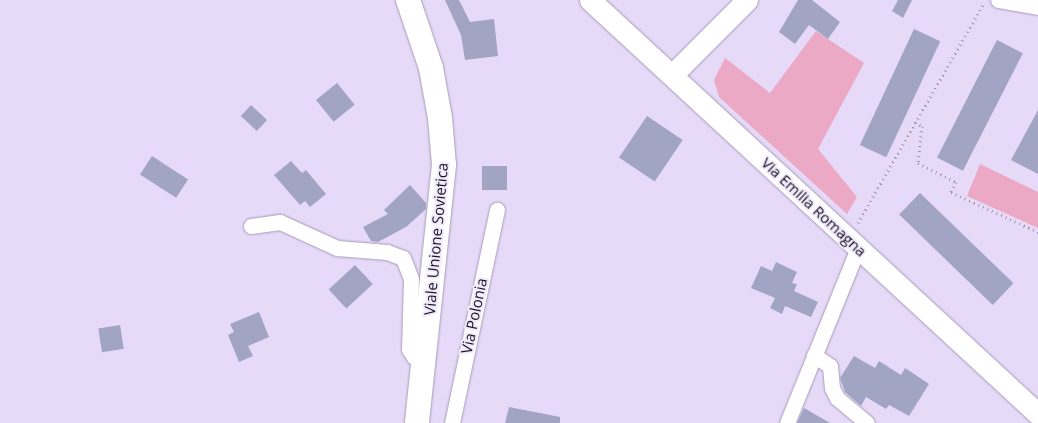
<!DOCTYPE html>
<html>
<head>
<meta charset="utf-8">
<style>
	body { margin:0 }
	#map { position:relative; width:1038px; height:423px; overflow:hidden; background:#e6daf8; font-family:"Open Sans",sans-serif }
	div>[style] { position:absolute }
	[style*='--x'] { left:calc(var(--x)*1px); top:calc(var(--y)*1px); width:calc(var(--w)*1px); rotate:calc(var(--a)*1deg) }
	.green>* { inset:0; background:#eba9c5 }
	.building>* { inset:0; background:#a1a4c2; transform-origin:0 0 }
	.path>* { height:3px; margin-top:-1.5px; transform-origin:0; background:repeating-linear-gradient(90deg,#9e95ac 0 1px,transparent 0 5px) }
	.roads { filter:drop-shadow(0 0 1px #a79cb8) drop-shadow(0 0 1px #a79cb8) }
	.street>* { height:15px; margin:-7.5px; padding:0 7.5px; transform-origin:7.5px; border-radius:7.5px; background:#fff }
	.secondary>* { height:21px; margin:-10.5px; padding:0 10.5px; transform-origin:10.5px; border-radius:10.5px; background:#fff }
	.primary>* { height:24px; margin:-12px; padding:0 12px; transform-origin:12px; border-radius:12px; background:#fff }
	span { translate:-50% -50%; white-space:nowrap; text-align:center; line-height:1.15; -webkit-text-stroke:4px #f1eafc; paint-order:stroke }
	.street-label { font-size:15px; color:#1a1520 }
</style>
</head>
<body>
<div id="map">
	<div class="green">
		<div style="clip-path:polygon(816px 31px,864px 63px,818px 149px,857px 197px,847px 214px,719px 97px,714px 80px,725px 58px,770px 93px)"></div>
		<div style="clip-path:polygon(980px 164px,1038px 192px,1038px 228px,967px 196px)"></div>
	</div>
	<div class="building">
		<div style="clip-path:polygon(445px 0,459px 0,470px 22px,494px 19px,498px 56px,465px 60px,461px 35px)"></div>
		<div style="clip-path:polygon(798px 0,812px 0,840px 22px,828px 39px,809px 25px,795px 44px,779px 32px)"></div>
		<div style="clip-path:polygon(898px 0,912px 0,903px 18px,892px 11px)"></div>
		<div style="left:914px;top:29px;width:29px;height:128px;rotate:25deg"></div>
		<div style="left:997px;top:40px;width:29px;height:132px;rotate:27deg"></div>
		<div style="left:337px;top:83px;width:28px;height:27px;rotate:51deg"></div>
		<div style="left:251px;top:105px;width:22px;height:15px;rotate:43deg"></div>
		<div style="clip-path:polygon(1038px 110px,1038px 174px,1011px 160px)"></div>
		<div style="left:647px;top:116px;width:43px;height:50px;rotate:34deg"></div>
		<div style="left:152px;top:156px;width:43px;height:22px;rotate:33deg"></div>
		<div style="clip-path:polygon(291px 161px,302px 173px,306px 170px,326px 194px,310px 207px,305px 201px,300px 205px,274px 175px)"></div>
		<div style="left:507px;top:166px;width:24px;height:25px;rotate:90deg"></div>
		<div style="clip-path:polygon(410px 185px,426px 203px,426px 209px,406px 227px,378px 242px,371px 241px,363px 227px,388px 214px,384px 210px)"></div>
		<div style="left:920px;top:193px;width:130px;height:30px;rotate:44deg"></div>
		<div style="clip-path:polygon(776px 262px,797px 272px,792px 283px,797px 284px,794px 291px,818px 302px,811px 317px,785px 306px,782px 314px,770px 308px,775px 298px,751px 288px,761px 266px,772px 271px)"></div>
		<div style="left:355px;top:265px;width:26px;height:36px;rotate:47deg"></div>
		<div style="clip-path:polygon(259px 312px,269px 337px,248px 346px,253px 356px,239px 362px,228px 335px,234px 332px,230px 324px)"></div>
		<div style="left:120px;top:325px;width:24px;height:22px;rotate:81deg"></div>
		<div style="clip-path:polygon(854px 356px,875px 368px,879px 361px,901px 375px,905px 368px,929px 384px,909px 416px,889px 405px,886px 409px,866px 397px,861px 406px,845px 392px,840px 378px)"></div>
		<div style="clip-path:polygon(509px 407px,560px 417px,560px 423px,505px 423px)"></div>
		<div style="clip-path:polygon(804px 408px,830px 423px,797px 423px)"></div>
	</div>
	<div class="path">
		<div style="--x:915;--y:122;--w:8;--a:30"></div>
		<div style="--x:922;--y:126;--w:37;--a:96"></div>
		<div style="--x:918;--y:163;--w:42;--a:26.6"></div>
		<div style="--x:956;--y:182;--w:11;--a:117"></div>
		<div style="--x:951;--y:192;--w:96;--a:24.7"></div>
		<div style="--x:858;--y:223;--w:254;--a:-60.2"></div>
	</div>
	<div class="roads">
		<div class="street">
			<div style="--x:998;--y:0;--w:41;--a:9.9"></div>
			<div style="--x:251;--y:226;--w:29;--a:-8"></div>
			<div style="--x:280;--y:222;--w:63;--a:24.5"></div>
			<div style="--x:337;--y:248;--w:50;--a:4.6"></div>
			<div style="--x:387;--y:252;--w:17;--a:21"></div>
			<div style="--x:403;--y:258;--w:22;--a:69"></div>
			<div style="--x:411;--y:279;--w:70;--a:91.6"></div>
			<div style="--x:409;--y:349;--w:9;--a:58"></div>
			<div style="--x:414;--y:357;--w:10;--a:17"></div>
			<div style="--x:814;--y:355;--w:19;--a:35"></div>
			<div style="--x:830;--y:366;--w:22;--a:85"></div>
			<div style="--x:832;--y:388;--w:11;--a:63"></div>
			<div style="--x:837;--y:398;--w:39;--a:40"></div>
			<div style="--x:452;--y:423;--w:218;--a:-78.1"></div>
			<div style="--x:787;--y:423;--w:189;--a:-67.9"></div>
		</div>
		<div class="secondary">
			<div style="--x:590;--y:0;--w:610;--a:42.74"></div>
			<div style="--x:672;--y:75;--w:106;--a:-45"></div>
		</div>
		<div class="primary">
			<div style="--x:408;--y:0;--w:72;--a:71.3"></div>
			<div style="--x:431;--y:68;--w:51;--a:79.8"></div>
			<div style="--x:440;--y:118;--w:47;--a:85.1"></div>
			<div style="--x:444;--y:165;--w:259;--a:96"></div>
		</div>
	</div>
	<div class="street-label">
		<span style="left:814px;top:207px;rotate:43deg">Via Emilia Romagna</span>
		<span style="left:436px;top:239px;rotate:-85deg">Viale Unione Sovietica</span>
		<span style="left:474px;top:316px;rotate:-78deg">Via Polonia</span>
	</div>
</div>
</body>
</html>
